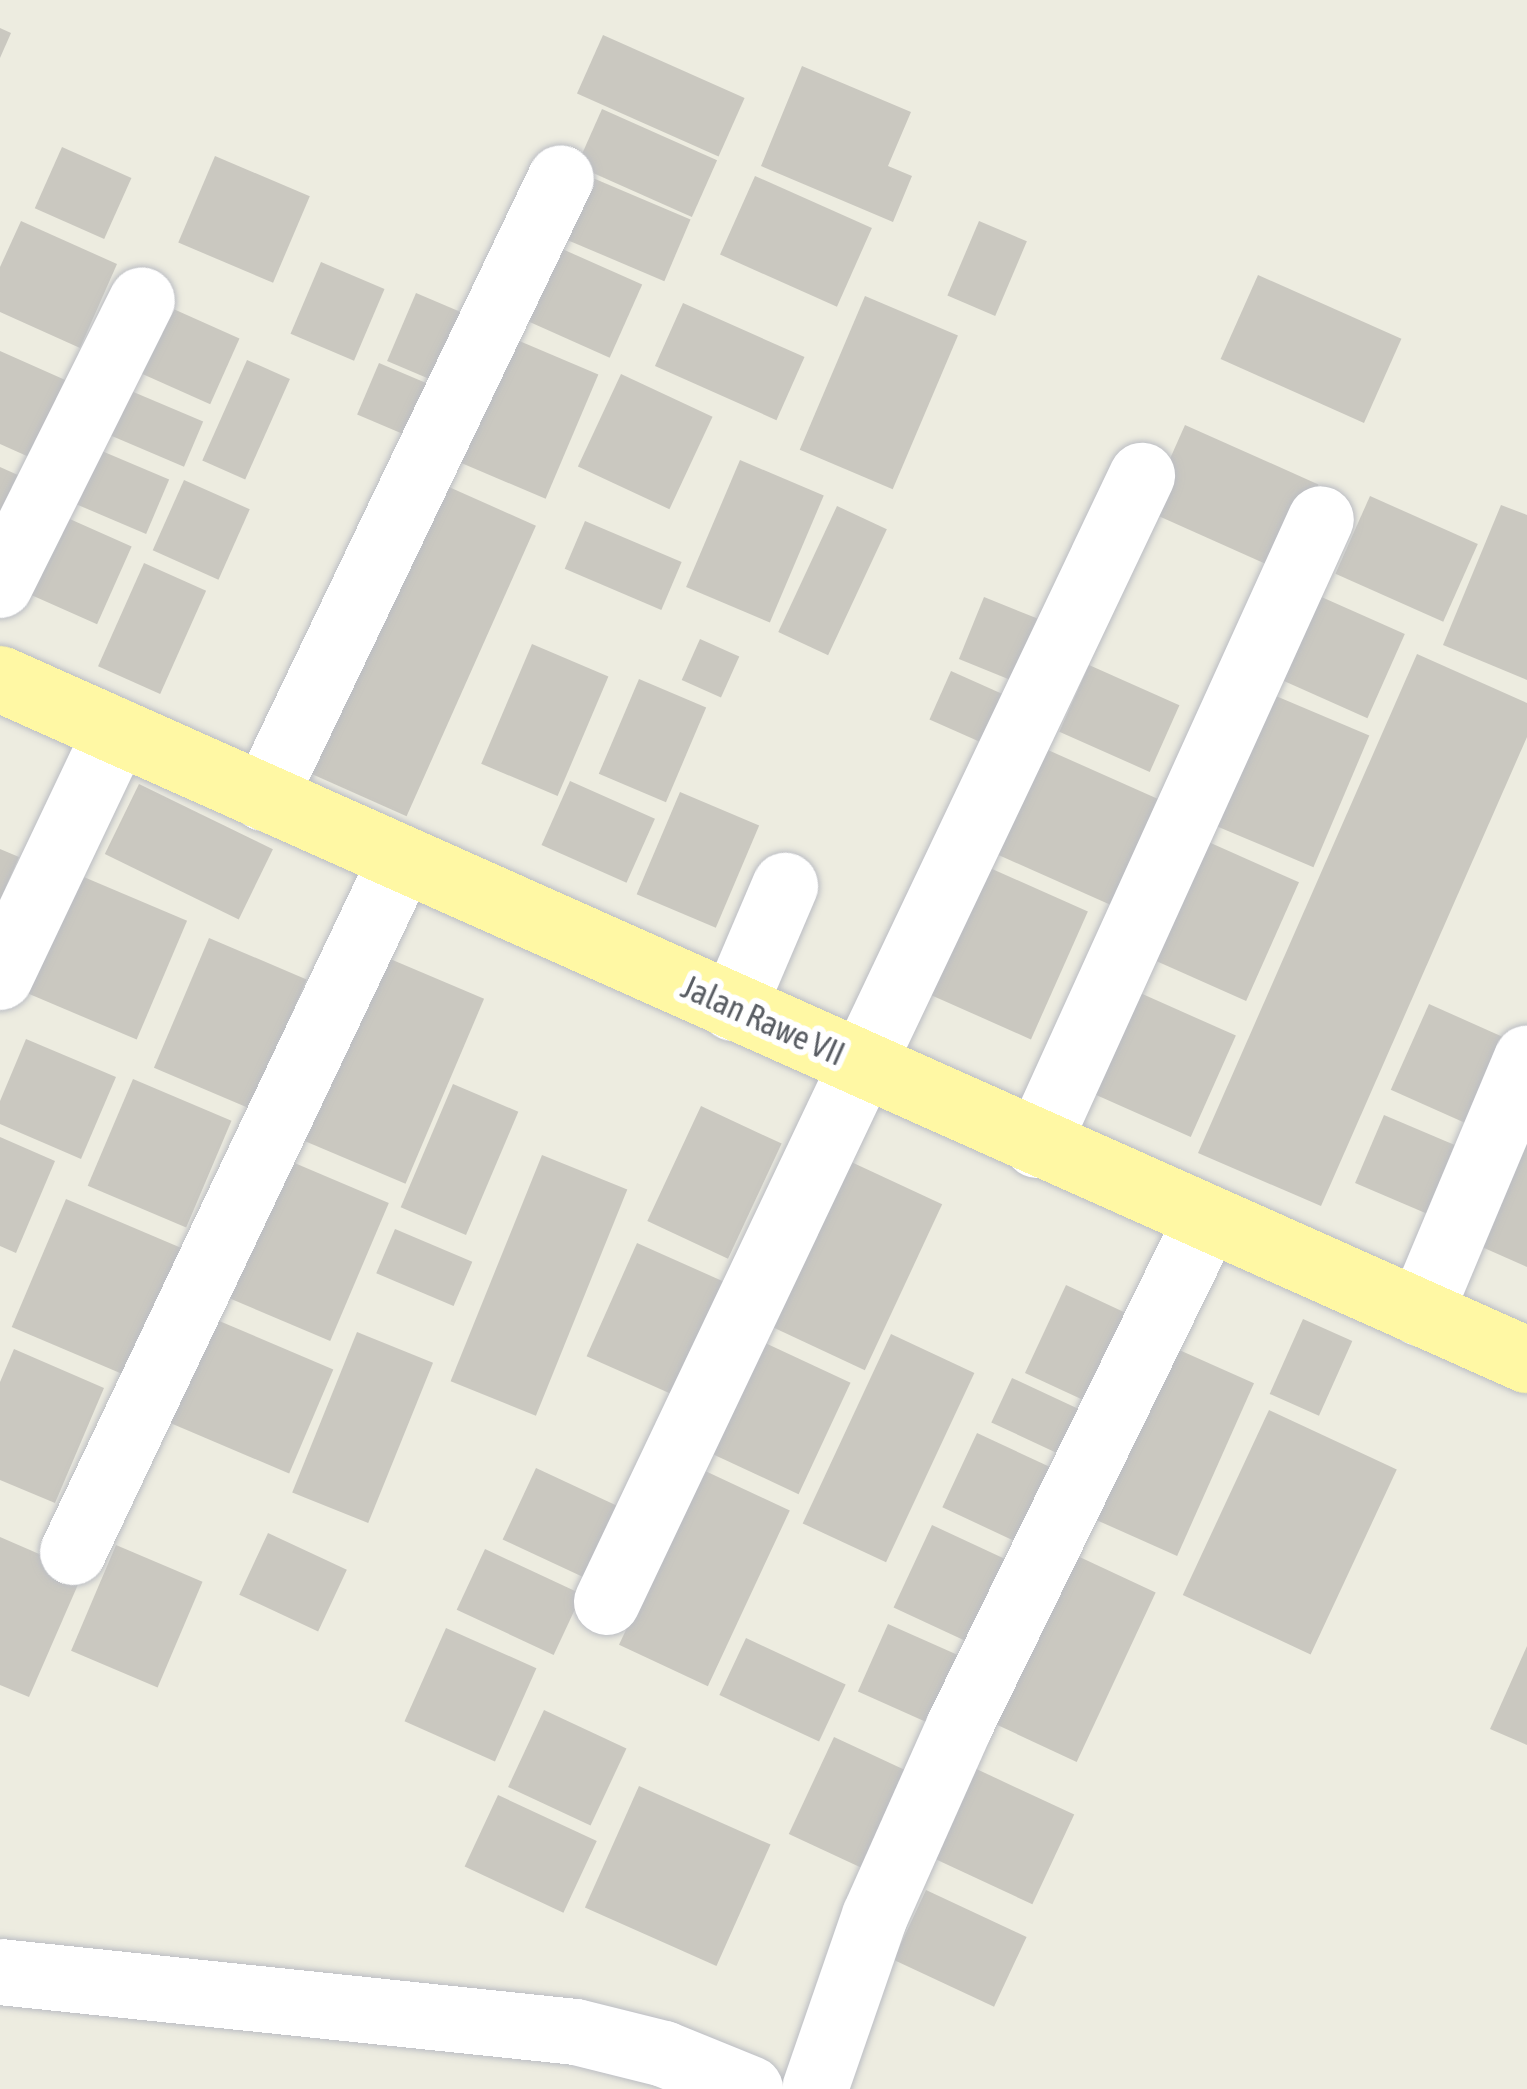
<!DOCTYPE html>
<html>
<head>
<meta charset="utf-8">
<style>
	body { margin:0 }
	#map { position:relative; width:1527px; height:2089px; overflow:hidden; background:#edece0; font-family:"Asap Condensed",sans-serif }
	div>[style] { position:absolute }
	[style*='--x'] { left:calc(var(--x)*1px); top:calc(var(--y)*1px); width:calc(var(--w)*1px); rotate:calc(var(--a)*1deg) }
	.building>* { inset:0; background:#cac8c0; transform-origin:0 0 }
	.roads { filter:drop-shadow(0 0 3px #bbbdc3) drop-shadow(0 0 3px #bbbdc3) }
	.minor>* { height:66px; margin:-33px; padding:0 33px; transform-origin:33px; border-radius:33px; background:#fff }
	.major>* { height:66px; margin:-33px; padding:0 33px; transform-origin:33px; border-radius:33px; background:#fff8a4 }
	span { translate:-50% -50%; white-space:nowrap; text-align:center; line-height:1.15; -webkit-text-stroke:12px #fff; paint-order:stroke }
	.street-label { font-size:33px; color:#595d63 }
</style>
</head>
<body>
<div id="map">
	<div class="building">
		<div style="clip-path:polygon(0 28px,11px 33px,0 58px)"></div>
		<div style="left:603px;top:35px;width:155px;height:64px;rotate:24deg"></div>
		<div style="clip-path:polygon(802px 66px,911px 112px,888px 166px,912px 176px,893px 222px,761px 166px)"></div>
		<div style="left:602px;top:109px;width:126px;height:62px;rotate:24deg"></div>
		<div style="left:62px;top:147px;width:76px;height:67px;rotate:24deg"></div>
		<div style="left:215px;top:156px;width:103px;height:94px;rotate:23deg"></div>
		<div style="left:581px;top:173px;width:119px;height:67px;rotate:23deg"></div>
		<div style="left:755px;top:176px;width:128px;height:86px;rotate:24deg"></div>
		<div style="clip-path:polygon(21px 221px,117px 264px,80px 348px,0 312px,0 267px)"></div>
		<div style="left:979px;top:221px;width:52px;height:81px;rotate:23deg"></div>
		<div style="left:560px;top:248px;width:90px;height:80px;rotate:24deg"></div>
		<div style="left:321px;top:262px;width:69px;height:78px;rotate:23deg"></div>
		<div style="left:1258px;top:275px;width:157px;height:92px;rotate:24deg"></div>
		<div style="left:416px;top:293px;width:62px;height:74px;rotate:23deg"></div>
		<div style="left:865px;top:296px;width:101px;height:167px;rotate:23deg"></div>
		<div style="left:160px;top:303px;width:87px;height:72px;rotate:24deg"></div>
		<div style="left:683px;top:303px;width:133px;height:69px;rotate:24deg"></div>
		<div style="left:510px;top:337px;width:96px;height:135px;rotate:23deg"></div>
		<div style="clip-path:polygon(0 351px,72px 383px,38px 461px,0 444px)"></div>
		<div style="left:247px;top:360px;width:47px;height:110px;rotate:24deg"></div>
		<div style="left:379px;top:363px;width:71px;height:56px;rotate:23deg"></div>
		<div style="left:621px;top:374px;width:101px;height:102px;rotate:25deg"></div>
		<div style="left:124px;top:388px;width:86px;height:49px;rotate:23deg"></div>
		<div style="left:1185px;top:425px;width:146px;height:94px;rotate:24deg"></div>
		<div style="left:90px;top:446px;width:86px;height:59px;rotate:23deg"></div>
		<div style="left:740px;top:460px;width:91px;height:138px;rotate:23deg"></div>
		<div style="clip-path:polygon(0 467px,29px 480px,0 547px)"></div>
		<div style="left:184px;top:480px;width:72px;height:77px;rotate:24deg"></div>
		<div style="left:440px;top:483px;width:105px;height:318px;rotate:24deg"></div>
		<div style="left:1370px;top:496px;width:118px;height:85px;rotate:24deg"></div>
		<div style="clip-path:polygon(1501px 505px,1527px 515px,1527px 680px,1443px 645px)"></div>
		<div style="left:837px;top:506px;width:55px;height:139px;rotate:25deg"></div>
		<div style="left:54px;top:512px;width:85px;height:85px;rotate:24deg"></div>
		<div style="left:585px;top:521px;width:105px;height:52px;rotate:23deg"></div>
		<div style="left:144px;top:563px;width:68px;height:113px;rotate:24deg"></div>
		<div style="left:1308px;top:591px;width:106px;height:92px;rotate:24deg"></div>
		<div style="left:984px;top:597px;width:63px;height:67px;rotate:22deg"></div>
		<div style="left:700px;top:639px;width:43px;height:45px;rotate:24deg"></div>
		<div style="left:532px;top:644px;width:83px;height:130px;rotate:23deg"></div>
		<div style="clip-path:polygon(1417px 654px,1527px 703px,1527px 737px,1321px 1206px,1198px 1153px)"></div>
		<div style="left:1089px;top:665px;width:99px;height:73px;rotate:24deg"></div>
		<div style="left:951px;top:671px;width:68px;height:53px;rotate:24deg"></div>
		<div style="left:639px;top:679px;width:73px;height:103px;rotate:23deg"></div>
		<div style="left:1269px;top:693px;width:109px;height:143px;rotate:23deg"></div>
		<div style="left:1039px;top:746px;width:134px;height:116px;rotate:24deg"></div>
		<div style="left:570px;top:781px;width:93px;height:70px;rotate:24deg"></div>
		<div style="left:139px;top:784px;width:149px;height:78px;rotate:26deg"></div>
		<div style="left:680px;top:792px;width:86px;height:111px;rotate:23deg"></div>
		<div style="left:1204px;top:840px;width:104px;height:130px;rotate:24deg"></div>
		<div style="clip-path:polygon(0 849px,19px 857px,0 900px)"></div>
		<div style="left:981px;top:864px;width:117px;height:140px;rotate:24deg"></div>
		<div style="left:72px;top:872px;width:125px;height:129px;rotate:23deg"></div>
		<div style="left:209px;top:938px;width:106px;height:141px;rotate:23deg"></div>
		<div style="left:369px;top:950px;width:125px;height:201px;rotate:23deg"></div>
		<div style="left:1129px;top:988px;width:117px;height:111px;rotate:24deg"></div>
		<div style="left:1429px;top:1004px;width:84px;height:94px;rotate:24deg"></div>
		<div style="clip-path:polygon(26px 1039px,116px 1077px,81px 1159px,0 1124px,0 1101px)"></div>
		<div style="clip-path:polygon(1527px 1075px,1527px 1267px,1457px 1236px)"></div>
		<div style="left:133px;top:1079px;width:107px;height:116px;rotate:23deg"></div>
		<div style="left:453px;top:1084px;width:71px;height:134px;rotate:23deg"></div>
		<div style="left:701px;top:1106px;width:89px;height:127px;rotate:25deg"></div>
		<div style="left:1384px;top:1115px;width:96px;height:74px;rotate:23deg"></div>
		<div style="clip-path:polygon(0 1137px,55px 1161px,16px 1253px,0 1246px)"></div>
		<div style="left:271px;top:1153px;width:128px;height:150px;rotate:23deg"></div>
		<div style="left:542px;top:1155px;width:92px;height:244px;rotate:22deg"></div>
		<div style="left:847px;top:1160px;width:105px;height:183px;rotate:25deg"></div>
		<div style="left:66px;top:1199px;width:126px;height:139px;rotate:23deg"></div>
		<div style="left:395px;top:1229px;width:84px;height:48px;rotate:23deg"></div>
		<div style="left:637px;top:1243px;width:94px;height:124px;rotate:24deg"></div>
		<div style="left:1066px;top:1285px;width:75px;height:97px;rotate:25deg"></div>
		<div style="left:198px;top:1312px;width:147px;height:113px;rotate:23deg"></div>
		<div style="left:1303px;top:1319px;width:54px;height:82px;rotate:24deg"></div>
		<div style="left:357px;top:1332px;width:82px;height:173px;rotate:22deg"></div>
		<div style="left:891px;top:1334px;width:92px;height:209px;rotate:25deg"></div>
		<div style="left:759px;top:1340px;width:101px;height:123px;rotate:25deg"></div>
		<div style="left:1159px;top:1341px;width:104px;height:189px;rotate:24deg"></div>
		<div style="clip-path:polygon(14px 1349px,104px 1388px,55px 1503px,0 1480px,0 1382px)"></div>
		<div style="left:1012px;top:1378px;width:83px;height:49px;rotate:25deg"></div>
		<div style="left:1269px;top:1410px;width:141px;height:204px;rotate:25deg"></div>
		<div style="left:977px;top:1433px;width:83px;height:82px;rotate:25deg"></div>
		<div style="left:536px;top:1468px;width:100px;height:79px;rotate:25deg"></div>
		<div style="left:701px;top:1469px;width:98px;height:194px;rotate:25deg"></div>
		<div style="left:932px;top:1525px;width:95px;height:91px;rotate:25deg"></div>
		<div style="left:268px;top:1533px;width:87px;height:68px;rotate:25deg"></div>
		<div style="clip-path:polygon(0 1537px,83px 1573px,29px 1697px,0 1685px)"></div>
		<div style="left:116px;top:1545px;width:94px;height:115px;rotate:23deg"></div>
		<div style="left:1056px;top:1546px;width:110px;height:187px;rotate:25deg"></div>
		<div style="left:485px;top:1549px;width:107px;height:67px;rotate:25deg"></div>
		<div style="left:888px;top:1624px;width:90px;height:74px;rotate:24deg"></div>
		<div style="left:446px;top:1628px;width:99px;height:102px;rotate:24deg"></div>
		<div style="left:746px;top:1638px;width:110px;height:63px;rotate:25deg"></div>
		<div style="clip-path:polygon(1527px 1646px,1527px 1745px,1490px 1729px)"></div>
		<div style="left:544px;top:1710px;width:91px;height:85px;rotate:25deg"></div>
		<div style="left:834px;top:1737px;width:86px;height:107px;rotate:25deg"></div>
		<div style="left:970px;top:1766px;width:115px;height:99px;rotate:25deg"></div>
		<div style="left:639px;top:1786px;width:144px;height:133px;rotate:24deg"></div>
		<div style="left:498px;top:1795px;width:109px;height:79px;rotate:25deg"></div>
		<div style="left:926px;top:1890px;width:111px;height:77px;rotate:25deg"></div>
	</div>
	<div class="roads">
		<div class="minor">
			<div style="--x:0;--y:585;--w:318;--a:-63.5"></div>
			<div style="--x:264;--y:798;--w:687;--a:-64.4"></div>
			<div style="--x:0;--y:977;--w:272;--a:-64.6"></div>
			<div style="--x:733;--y:1008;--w:133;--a:-66.9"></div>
			<div style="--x:1037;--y:1145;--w:687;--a:-65.6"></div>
			<div style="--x:1420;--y:1313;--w:276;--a:-67.2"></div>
			<div style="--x:73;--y:1552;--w:767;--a:-64.6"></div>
			<div style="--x:607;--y:1602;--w:1247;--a:-64.59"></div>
			<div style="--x:0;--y:1972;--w:579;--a:5.95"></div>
			<div style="--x:576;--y:2032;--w:91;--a:14"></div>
			<div style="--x:664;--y:2054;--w:93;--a:22.1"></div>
			<div style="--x:815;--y:2089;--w:183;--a:-70.9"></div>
			<div style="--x:875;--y:1916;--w:207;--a:-66"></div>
			<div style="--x:959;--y:1727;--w:562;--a:-63.94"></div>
		</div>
		<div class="major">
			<div style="--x:0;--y:679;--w:1672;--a:24.04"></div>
		</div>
	</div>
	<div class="street-label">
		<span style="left:763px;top:1021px;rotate:24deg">Jalan Rawe VII</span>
	</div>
</div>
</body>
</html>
